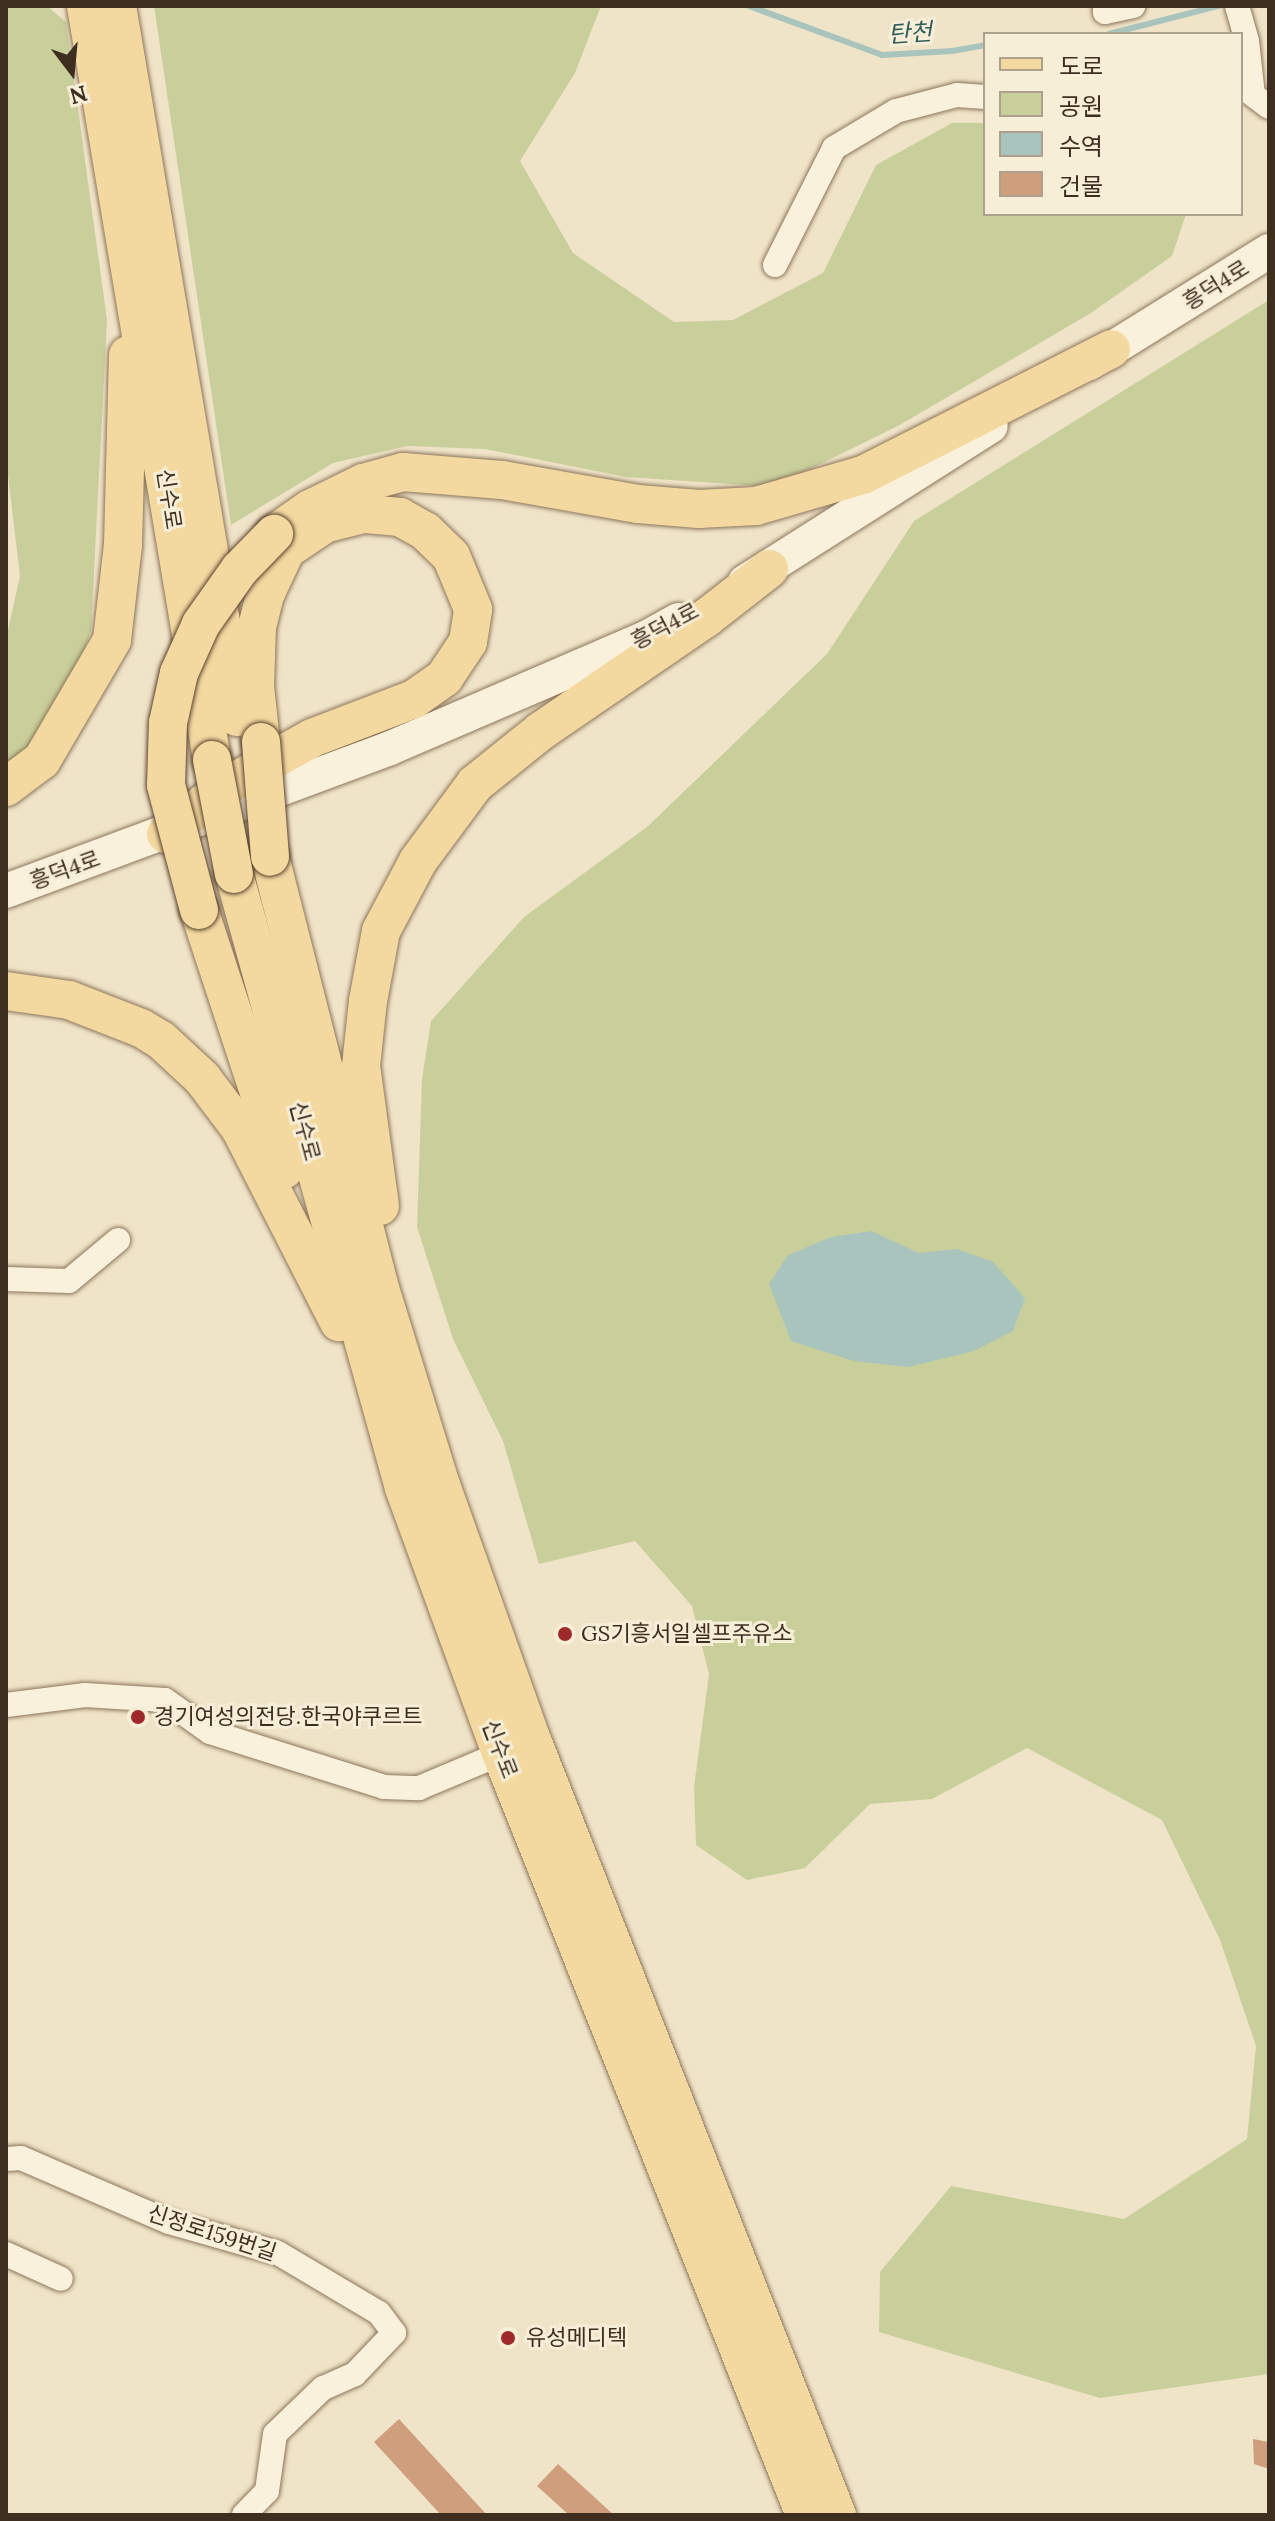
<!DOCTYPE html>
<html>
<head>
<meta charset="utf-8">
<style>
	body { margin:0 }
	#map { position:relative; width:1275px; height:2521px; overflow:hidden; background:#f0e4c8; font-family:Lora,"Noto Sans KR",serif }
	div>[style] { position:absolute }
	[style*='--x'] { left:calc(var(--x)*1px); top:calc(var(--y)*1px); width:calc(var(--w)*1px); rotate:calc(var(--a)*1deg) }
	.green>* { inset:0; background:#c9cf9b }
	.water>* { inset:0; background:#a9c4bc }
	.stream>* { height:6px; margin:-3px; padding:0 3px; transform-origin:3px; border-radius:3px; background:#a9c4bc }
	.building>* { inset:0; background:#cf9f7d }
	.roads { filter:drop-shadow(0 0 2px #8d765c) drop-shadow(0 0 2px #8d765c) }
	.street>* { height:24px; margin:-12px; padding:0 12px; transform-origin:12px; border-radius:12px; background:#faf1dc }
	.secondary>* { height:34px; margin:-17px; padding:0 17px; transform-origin:17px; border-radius:17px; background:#faf1dc }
	.primary>* { height:38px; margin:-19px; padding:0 19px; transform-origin:19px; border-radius:19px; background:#f3d9a0 }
	.bridges { filter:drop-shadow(0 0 2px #5b4430) drop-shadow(0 0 2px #5b4430) }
	.primary-bridge>* { height:38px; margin:-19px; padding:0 19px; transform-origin:19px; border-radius:19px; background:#f3d9a0 }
	.dots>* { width:22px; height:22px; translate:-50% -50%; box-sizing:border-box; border:4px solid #f7eed8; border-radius:50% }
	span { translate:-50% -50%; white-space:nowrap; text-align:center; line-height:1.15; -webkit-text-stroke:6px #f7eed8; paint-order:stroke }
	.street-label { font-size:22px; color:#3d2e20 }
	.poi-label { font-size:22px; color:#3d2e20 }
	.left { translate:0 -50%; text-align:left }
	.water-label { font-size:24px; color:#2f5d5a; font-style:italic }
	.frame { position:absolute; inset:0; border:8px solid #3d2e20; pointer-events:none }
	.legend { position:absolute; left:983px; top:32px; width:260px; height:184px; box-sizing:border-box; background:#f7eed8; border:2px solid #ada18e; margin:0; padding:10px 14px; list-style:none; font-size:24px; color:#3d2e20 }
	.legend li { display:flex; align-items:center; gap:16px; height:40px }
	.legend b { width:40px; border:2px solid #ada18e }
	.north { position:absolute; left:32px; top:32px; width:80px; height:80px; -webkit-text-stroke:6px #f7eed8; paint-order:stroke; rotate:164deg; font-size:22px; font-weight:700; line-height:32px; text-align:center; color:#3d2e20 }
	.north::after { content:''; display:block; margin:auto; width:28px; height:36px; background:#3d2e20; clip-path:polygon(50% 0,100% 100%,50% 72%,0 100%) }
</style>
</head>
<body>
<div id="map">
	<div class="green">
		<div style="clip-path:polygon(6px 6px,47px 6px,66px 22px,107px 320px,91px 631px,61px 714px,6px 774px,6px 639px,20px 576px,6px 459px)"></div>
		<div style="clip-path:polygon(154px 6px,601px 6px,575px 73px,520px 161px,573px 253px,674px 322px,733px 320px,823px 273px,876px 165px,952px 123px,985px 123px,985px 214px,1186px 214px,1172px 256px,1091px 313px,898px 426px,774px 487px,626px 477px,485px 449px,407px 446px,333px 463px,231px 525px)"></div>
		<div style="clip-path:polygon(1269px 300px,1269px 2374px,1100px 2398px,879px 2332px,880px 2272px,951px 2186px,1124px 2219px,1247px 2139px,1256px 2046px,1220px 1940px,1162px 1820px,1027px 1748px,932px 1799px,870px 1804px,805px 1868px,747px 1880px,696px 1845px,694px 1787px,709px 1674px,692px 1606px,635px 1541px,539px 1564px,503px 1441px,453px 1339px,417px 1227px,422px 1079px,431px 1021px,524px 917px,647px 827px,827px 654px,914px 521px)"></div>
	</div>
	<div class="water">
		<div style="clip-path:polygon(871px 1231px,919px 1253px,957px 1249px,993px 1262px,1025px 1298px,1013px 1331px,974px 1351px,908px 1367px,854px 1361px,791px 1341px,769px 1284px,788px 1255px,831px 1237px)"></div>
	</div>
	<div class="stream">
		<div style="--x:749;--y:6;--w:142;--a:20.2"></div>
		<div style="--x:882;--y:55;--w:70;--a:-3.3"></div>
		<div style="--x:952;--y:51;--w:34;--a:-10"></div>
		<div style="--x:1109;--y:34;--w:113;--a:-14.4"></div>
	</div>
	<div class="building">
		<div style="clip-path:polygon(399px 2419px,487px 2515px,441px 2515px,374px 2442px)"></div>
		<div style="clip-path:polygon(1253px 2439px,1269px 2442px,1269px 2469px,1254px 2464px)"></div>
		<div style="clip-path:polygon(558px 2464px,614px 2515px,569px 2515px,537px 2486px)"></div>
	</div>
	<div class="roads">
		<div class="street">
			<div style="--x:1105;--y:6;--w:6;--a:90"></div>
			<div style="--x:1105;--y:12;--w:29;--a:-12"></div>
			<div style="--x:1237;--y:6;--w:36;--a:74"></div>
			<div style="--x:1247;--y:41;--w:54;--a:83.7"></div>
			<div style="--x:1253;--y:95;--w:20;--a:37"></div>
			<div style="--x:775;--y:265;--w:131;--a:-63.2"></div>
			<div style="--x:834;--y:148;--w:72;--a:-30.8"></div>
			<div style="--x:896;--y:111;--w:63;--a:-14.7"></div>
			<div style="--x:957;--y:95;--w:28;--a:4"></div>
			<div style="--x:6;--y:1279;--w:63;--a:1.8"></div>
			<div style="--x:69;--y:1281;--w:64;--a:-39.9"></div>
			<div style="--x:6;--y:1705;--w:80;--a:-7.2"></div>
			<div style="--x:85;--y:1695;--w:80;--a:3.6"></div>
			<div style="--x:165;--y:1700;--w:55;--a:35.4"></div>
			<div style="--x:210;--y:1732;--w:182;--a:17.5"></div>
			<div style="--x:384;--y:1787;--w:35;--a:2"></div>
			<div style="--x:419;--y:1788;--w:101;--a:-22.8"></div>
			<div style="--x:6;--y:2159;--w:15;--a:-4"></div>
			<div style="--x:21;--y:2158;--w:161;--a:23.4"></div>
			<div style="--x:169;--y:2222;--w:113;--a:15.9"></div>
			<div style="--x:278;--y:2253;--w:117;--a:30.7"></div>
			<div style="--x:379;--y:2313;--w:25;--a:53"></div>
			<div style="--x:394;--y:2333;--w:57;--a:133.6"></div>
			<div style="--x:355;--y:2374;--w:35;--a:156"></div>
			<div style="--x:323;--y:2388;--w:66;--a:136.2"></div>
			<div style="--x:275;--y:2434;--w:58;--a:98"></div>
			<div style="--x:267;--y:2491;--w:33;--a:134"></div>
			<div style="--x:6;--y:2254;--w:60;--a:24.4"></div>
		</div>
		<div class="secondary">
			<div style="--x:1089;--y:363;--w:212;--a:-31.9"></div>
			<div style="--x:745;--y:582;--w:291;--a:-32.4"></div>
			<div style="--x:6;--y:891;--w:408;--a:-20.4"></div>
			<div style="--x:388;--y:749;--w:279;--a:-23.3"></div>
			<div style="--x:644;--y:639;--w:39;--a:-29"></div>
		</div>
		<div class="primary">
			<div style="--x:86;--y:6;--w:764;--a:80.51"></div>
			<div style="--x:117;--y:6;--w:721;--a:80.42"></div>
			<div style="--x:274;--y:534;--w:44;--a:-34.8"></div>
			<div style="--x:310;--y:509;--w:59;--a:-26.1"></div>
			<div style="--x:363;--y:483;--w:41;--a:-15.4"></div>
			<div style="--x:403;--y:472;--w:99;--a:4.6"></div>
			<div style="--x:502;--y:480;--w:138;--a:10"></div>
			<div style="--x:638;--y:504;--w:61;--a:4.7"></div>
			<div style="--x:699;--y:509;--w:57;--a:-3"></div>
			<div style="--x:756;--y:506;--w:111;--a:-16.2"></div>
			<div style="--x:863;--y:475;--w:278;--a:-26.9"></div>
			<div style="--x:6;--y:787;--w:45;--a:-36.9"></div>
			<div style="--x:42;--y:760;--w:139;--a:-59.7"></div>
			<div style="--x:112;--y:640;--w:96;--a:-83.4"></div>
			<div style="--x:123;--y:545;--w:190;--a:-88.5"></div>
			<div style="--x:166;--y:834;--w:73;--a:-38.9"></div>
			<div style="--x:223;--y:788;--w:102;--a:-29.3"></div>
			<div style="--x:312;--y:738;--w:109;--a:-20.9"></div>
			<div style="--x:414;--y:699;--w:37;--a:-35"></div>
			<div style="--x:444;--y:678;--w:43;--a:-56.3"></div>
			<div style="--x:468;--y:642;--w:33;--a:-81"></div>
			<div style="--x:473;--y:609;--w:57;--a:-112.5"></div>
			<div style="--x:451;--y:556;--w:36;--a:-136"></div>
			<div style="--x:425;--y:531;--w:29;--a:-151"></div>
			<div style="--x:400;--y:517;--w:37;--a:-175"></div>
			<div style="--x:363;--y:514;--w:38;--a:166"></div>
			<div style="--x:326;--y:523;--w:48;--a:146"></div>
			<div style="--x:286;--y:550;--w:50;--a:115"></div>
			<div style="--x:265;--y:595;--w:32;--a:104"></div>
			<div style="--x:257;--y:626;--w:60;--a:91.9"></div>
			<div style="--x:255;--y:686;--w:56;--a:83.9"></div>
			<div style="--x:270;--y:857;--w:442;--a:75.7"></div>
			<div style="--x:379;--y:1285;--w:209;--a:72.8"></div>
			<div style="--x:441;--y:1485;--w:271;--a:70.4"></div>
			<div style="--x:532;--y:1740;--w:833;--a:68.52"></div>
			<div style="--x:234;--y:874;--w:637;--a:74.52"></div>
			<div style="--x:404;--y:1488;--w:282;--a:69.9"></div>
			<div style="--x:501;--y:1753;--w:820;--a:68.25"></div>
			<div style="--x:199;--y:910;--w:273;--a:71.8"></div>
			<div style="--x:6;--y:991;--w:64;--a:8.1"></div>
			<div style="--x:69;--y:1000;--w:77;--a:21.3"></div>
			<div style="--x:141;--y:1028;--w:23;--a:31"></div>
			<div style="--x:161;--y:1040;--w:56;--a:42.8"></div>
			<div style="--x:202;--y:1078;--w:63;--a:52.8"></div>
			<div style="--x:240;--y:1128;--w:218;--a:63"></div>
			<div style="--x:380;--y:1206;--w:141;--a:-97.7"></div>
			<div style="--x:361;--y:1066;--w:65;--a:-83.9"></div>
			<div style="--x:368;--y:1001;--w:71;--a:-79.5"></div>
			<div style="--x:381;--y:931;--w:79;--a:-62.1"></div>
			<div style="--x:418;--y:861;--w:96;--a:-53.5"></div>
			<div style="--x:475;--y:784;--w:85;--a:-38.8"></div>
			<div style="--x:541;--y:731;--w:200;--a:-34.4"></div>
			<div style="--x:706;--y:618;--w:80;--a:-37.9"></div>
		</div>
	</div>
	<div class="bridges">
		<div class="primary-bridge">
			<div style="--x:261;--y:742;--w:115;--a:85.5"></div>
			<div style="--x:212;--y:760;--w:116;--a:79.1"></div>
			<div style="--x:199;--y:910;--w:129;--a:-104.8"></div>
			<div style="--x:166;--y:785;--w:62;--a:-88.2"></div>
			<div style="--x:168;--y:723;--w:51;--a:-77.6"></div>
			<div style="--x:179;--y:673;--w:54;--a:-65.8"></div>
			<div style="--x:201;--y:624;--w:67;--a:-54.7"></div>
			<div style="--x:240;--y:569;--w:49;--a:-45.8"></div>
		</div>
	</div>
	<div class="dots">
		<div style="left:565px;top:1634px;background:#9e2a2b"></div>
		<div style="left:138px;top:1717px;background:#9e2a2b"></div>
		<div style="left:508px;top:2338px;background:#9e2a2b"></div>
	</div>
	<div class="street-label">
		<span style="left:1216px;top:285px;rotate:-32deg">흥덕4로</span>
		<span style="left:169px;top:499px;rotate:81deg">신수로</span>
		<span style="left:665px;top:626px;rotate:-28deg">흥덕4로</span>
		<span style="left:65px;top:870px;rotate:-20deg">흥덕4로</span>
		<span style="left:305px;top:1131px;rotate:75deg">신수로</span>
		<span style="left:500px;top:1749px;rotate:69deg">신수로</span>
		<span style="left:212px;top:2233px;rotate:18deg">신정로159번길</span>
	</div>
	<div class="poi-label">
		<span class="left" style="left:581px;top:1634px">GS기흥서일셀프주유소</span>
		<span class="left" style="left:154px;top:1717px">경기여성의전당.한국야쿠르트</span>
		<span class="left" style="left:526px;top:2338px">유성메디텍</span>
	</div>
	<div class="water-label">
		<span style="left:910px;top:33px;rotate:-4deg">탄천</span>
	</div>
	<div class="frame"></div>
	<ul class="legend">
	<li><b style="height:10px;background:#f3d9a0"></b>도로</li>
	<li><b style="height:22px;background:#c9cf9b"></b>공원</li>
	<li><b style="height:22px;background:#a9c4bc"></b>수역</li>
	<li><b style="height:22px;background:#cf9f7d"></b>건물</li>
	</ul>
	<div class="north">N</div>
</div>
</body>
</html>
